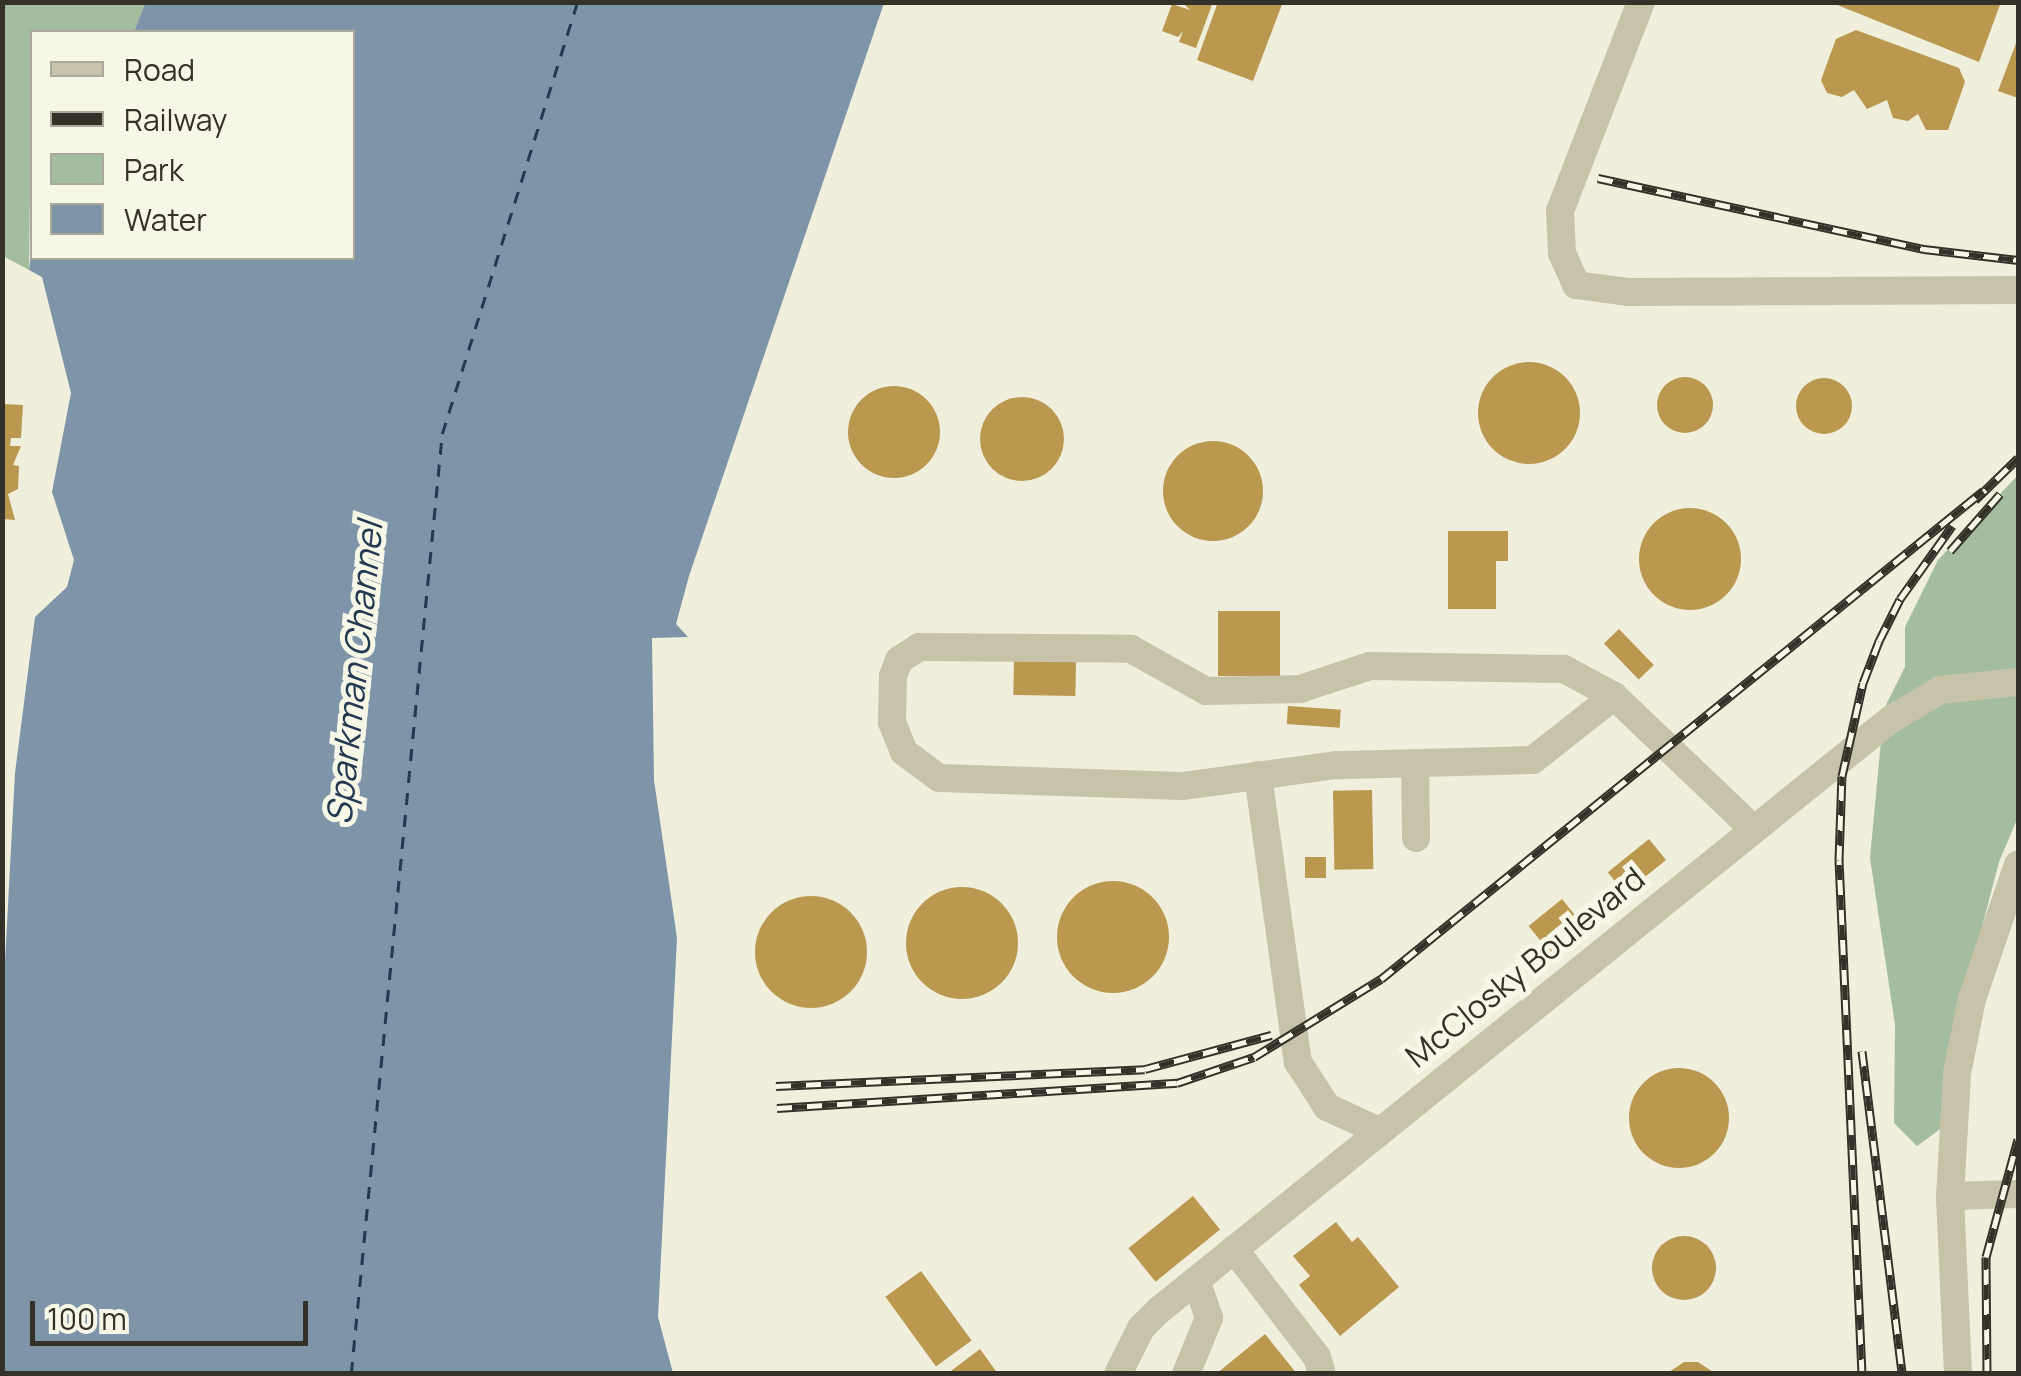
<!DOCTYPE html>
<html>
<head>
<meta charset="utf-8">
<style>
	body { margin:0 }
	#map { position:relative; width:2021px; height:1376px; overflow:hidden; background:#efefdc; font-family:Manrope,sans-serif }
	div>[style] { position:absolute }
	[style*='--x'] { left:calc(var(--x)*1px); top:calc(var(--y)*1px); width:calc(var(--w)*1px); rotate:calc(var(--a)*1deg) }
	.green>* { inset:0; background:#a4bd9e }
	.water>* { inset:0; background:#7e94a9 }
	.ferry>* { height:2.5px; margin-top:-1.25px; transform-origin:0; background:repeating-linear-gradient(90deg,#223951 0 12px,transparent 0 22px) }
	.building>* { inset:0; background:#ba9850; transform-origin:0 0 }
	.round { border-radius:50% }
	.minor>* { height:28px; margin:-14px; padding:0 14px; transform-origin:14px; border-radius:14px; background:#c6c3a9 }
	.rail>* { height:9px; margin-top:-4.5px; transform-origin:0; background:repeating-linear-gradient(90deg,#f7f7e8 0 15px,#343128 0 30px); box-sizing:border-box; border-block:2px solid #343128 }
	span { translate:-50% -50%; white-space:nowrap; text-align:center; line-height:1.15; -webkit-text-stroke:10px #f7f7e8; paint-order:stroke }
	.street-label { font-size:32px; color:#343128 }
	.water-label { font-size:35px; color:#223951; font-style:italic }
	.frame { position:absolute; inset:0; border:5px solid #343128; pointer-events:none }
	.legend { position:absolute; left:30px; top:30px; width:325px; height:230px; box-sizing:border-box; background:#f7f7e8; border:2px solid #a9a89b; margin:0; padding:12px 18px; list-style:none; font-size:30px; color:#343128 }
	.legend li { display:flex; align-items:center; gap:20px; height:50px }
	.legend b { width:50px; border:2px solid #a9a89b }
	.scale { position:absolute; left:30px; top:1301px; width:278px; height:45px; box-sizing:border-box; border:5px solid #343128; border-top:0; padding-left:12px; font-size:30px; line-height:35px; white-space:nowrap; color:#343128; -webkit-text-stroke:8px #f7f7e8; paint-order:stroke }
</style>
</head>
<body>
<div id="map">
	<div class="green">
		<div style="clip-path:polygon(2px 3px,145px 3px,134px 32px,32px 32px,29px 270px,3px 256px)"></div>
		<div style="clip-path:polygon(2018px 475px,2018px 817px,1999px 862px,1969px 977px,1943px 1127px,1917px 1146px,1894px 1123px,1895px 1025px,1870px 858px,1884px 709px,1905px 667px,1905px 627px,1938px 560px)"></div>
	</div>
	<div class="water">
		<div style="clip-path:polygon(145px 3px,884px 3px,689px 576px,676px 624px,688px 637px,652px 638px,654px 780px,677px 938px,658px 1317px,673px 1373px,3px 1373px,2px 1018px,15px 773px,35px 617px,67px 587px,74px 560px,52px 492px,71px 393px,42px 277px,29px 270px,32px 245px,32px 258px,352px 258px,352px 32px,134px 32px)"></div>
	</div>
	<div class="ferry">
		<div style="--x:351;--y:1374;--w:944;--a:-84.47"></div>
		<div style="--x:442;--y:434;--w:453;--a:-72.6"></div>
	</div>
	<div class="building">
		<div style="clip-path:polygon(1182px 2px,1213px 2px,1196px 48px,1179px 42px,1183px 31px,1178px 37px,1162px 31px,1172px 4px,1190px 10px)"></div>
		<div style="clip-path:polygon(1218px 2px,1283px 2px,1253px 81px,1197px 60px)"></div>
		<div style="clip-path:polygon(1830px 2px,2001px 2px,1979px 62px)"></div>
		<div style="clip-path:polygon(1856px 30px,1959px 68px,1965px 82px,1948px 130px,1926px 130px,1918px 114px,1908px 121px,1893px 118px,1887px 100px,1867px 109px,1854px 90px,1842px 97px,1827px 93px,1821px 80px,1836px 39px)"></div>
		<div style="clip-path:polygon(2018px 38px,2018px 98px,1998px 91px)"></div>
		<div class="round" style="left:1478px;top:362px;width:102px;height:102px"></div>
		<div class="round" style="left:1657px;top:377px;width:56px;height:56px"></div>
		<div class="round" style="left:1796px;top:378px;width:56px;height:56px"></div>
		<div class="round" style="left:848px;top:386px;width:92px;height:92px"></div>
		<div class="round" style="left:980px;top:397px;width:84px;height:84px"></div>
		<div style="clip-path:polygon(2px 404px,23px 405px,21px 438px,11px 438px,10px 446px,21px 446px,13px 465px,19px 466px,18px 489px,8px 494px,15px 520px,2px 519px)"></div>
		<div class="round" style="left:1163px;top:441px;width:100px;height:100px"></div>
		<div class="round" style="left:1639px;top:508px;width:102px;height:102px"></div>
		<div style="clip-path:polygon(1448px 531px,1508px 531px,1508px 561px,1496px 561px,1496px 609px,1448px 609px)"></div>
		<div style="left:1280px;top:611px;width:65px;height:62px;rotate:90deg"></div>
		<div style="left:1619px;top:629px;width:50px;height:21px;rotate:46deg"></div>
		<div style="left:1014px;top:659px;width:62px;height:36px;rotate:1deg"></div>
		<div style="left:1288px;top:706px;width:53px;height:18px;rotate:4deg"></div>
		<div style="left:1372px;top:790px;width:79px;height:39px;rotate:89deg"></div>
		<div style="left:1649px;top:839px;width:27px;height:53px;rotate:51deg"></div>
		<div style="left:1305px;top:857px;width:21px;height:21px"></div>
		<div class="round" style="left:1057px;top:881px;width:112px;height:112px"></div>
		<div class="round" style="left:906px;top:887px;width:112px;height:112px"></div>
		<div class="round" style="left:755px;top:896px;width:112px;height:112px"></div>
		<div style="left:1562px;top:899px;width:35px;height:43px;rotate:51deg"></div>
		<div class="round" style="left:1629px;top:1068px;width:100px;height:100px"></div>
		<div style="left:1193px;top:1196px;width:43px;height:83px;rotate:51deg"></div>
		<div style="clip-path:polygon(1336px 1222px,1352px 1242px,1358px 1237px,1399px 1287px,1340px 1336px,1299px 1285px,1310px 1276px,1293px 1256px)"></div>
		<div class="round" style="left:1652px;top:1236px;width:64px;height:64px"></div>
		<div style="left:921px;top:1271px;width:86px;height:44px;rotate:54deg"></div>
		<div style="clip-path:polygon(1265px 1334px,1297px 1374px,1216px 1374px)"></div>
		<div style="clip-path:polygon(980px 1349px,998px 1374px,947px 1374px)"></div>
		<div style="clip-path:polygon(1684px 1362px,1698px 1362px,1716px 1374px,1666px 1374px)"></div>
	</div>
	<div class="minor">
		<div style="--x:1641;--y:2;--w:224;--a:111.2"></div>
		<div style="--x:1560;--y:211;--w:42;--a:87.3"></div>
		<div style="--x:1562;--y:253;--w:35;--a:66"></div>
		<div style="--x:1576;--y:285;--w:52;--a:7.7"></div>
		<div style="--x:1628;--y:292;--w:390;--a:-0.3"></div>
		<div style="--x:1614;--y:696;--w:103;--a:141.7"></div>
		<div style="--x:1533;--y:760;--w:197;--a:178.5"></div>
		<div style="--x:1336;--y:765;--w:155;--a:172.2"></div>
		<div style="--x:1182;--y:786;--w:243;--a:-178.1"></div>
		<div style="--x:939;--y:778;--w:44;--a:-143.4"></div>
		<div style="--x:904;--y:752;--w:32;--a:-112"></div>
		<div style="--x:892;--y:722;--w:46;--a:-88.8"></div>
		<div style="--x:893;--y:676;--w:17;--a:-69"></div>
		<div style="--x:899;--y:660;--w:24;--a:-33"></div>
		<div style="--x:919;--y:647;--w:212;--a:0.5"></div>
		<div style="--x:1131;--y:649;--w:86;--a:29.2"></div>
		<div style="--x:1206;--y:691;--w:94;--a:-1.2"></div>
		<div style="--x:1300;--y:689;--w:74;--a:-18.2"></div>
		<div style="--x:1370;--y:666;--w:194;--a:0.9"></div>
		<div style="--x:1564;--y:669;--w:57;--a:28.4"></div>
		<div style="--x:1614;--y:696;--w:191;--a:43.7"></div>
		<div style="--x:1415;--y:763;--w:75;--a:89.2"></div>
		<div style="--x:1258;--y:775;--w:290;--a:82.1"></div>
		<div style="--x:1298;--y:1062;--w:54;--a:57.2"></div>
		<div style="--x:1327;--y:1107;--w:57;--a:24.8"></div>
		<div style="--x:1950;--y:1196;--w:68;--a:-1.7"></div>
		<div style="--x:1234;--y:1249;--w:136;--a:52.5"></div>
		<div style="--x:1317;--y:1357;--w:18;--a:74"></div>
		<div style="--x:1118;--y:1374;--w:51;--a:-63.4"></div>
		<div style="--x:1141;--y:1328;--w:24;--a:-45"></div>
		<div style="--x:1158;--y:1311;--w:941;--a:-38.92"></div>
		<div style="--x:1890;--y:720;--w:58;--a:-31"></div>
		<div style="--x:1940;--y:690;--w:78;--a:-5.9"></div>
		<div style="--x:1186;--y:1374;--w:61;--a:-67.7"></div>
		<div style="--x:1209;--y:1318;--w:40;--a:-108.9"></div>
		<div style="--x:1958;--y:1374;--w:178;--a:-92.6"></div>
		<div style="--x:1950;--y:1196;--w:123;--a:-86.7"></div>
		<div style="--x:1957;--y:1073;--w:76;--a:-78.5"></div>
		<div style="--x:1972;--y:999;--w:142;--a:-71.1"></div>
	</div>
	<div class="rail">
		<div style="--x:1598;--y:178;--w:334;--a:12.3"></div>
		<div style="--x:1924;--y:249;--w:95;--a:6.7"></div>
		<div style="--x:1975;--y:500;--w:60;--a:-44.3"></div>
		<div style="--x:1950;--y:551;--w:76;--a:-48.7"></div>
		<div style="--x:1862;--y:1051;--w:325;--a:82.9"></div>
		<div style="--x:776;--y:1086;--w:369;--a:-2.6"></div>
		<div style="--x:1145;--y:1069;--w:131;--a:-15.1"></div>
		<div style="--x:777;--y:1108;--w:401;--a:-3.6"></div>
		<div style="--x:1177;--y:1083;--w:81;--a:-18.7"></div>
		<div style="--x:1254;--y:1057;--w:149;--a:-31.6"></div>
		<div style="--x:1381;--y:979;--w:775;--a:-39.03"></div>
		<div style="--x:1862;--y:1374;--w:515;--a:-92.56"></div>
		<div style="--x:1839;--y:860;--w:84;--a:-88"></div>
		<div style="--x:1842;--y:776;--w:95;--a:-77.3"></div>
		<div style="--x:1863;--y:683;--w:45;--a:-69.1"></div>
		<div style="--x:1879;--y:641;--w:47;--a:-63.4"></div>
		<div style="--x:1900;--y:599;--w:90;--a:-54.5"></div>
		<div style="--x:1987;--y:1374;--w:117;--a:-90.5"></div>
		<div style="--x:1986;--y:1257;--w:122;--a:-74.8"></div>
	</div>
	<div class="street-label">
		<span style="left:1525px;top:967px;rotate:-39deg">McClosky Boulevard</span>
	</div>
	<div class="water-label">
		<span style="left:354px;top:673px;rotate:-84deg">Sparkman Channel</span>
	</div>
	<div class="frame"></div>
	<ul class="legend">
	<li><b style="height:12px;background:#c6c3a9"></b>Road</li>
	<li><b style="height:12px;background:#343128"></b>Railway</li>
	<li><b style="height:28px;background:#a4bd9e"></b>Park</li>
	<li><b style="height:28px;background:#7e94a9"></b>Water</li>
	</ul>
	<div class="scale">100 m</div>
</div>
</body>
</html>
